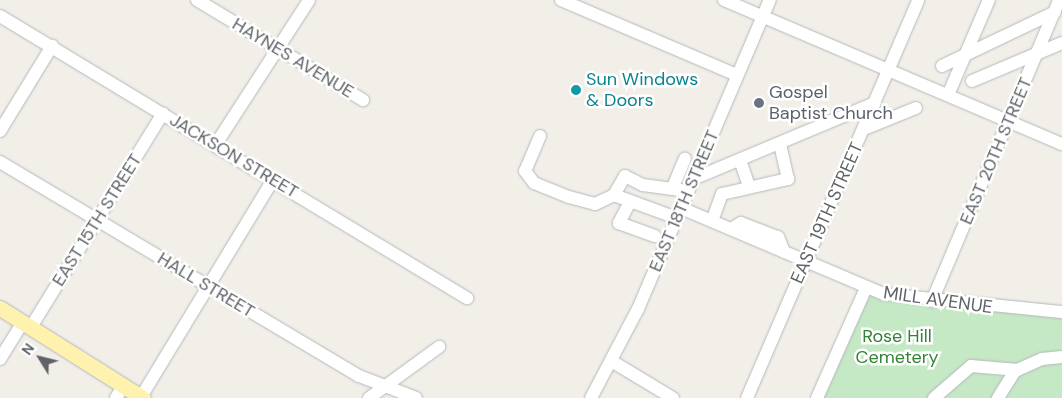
<!DOCTYPE html>
<html>
<head>
<meta charset="utf-8">
<style>
	body { margin:0 }
	#map { position:relative; width:1062px; height:398px; overflow:hidden; background:#f1efe8; font-family:"DM Sans",sans-serif }
	div>[style] { position:absolute }
	[style*='--x'] { left:calc(var(--x)*1px); top:calc(var(--y)*1px); width:calc(var(--w)*1px); rotate:calc(var(--a)*1deg) }
	.green>* { inset:0; background:#c5e8c5 }
	.roads { filter:drop-shadow(0 0 1px #b5b8bc) drop-shadow(0 0 1px #b5b8bc) }
	.minor>* { height:12px; margin:-6px; padding:0 6px; transform-origin:6px; border-radius:6px; background:#fff }
	.major>* { height:15px; margin:-7.5px; padding:0 7.5px; transform-origin:7.5px; border-radius:7.5px; background:#fff2af }
	.dots>* { width:14px; height:14px; translate:-50% -50%; box-sizing:border-box; border:2px solid #fff; border-radius:50% }
	span { translate:-50% -50%; white-space:nowrap; text-align:center; line-height:1.15; -webkit-text-stroke:5px #fff; paint-order:stroke }
	.street-label { font-size:18px; color:#5f6368 }
	.culture-label { font-size:18px; color:#0d838f }
	.left { translate:0 -50%; text-align:left }
	.worship-label { font-size:18px; color:#5b616d }
	.park-label { font-size:18px; color:#348238 }
	.north { position:absolute; left:15px; top:333px; width:50px; height:50px; -webkit-text-stroke:4px #fff; paint-order:stroke; rotate:306deg; font-size:14px; font-weight:700; line-height:20px; text-align:center; color:#5f6368 }
	.north::after { content:''; display:block; margin:auto; width:18px; height:22px; background:#5f6368; clip-path:polygon(50% 0,100% 100%,50% 72%,0 100%) }
</style>
</head>
<body>
<div id="map">
	<div class="green">
		<div style="clip-path:polygon(866px 288px,1062px 312px,1062px 398px,817px 398px)"></div>
	</div>
	<div class="roads">
		<div class="minor">
			<div style="--x:197;--y:0;--w:194;--a:31.1"></div>
			<div style="--x:561;--y:0;--w:191;--a:23.1"></div>
			<div style="--x:724;--y:0;--w:367;--a:23.1"></div>
			<div style="--x:0;--y:16;--w:546;--a:31.13"></div>
			<div style="--x:942;--y:66;--w:125;--a:-25.5"></div>
			<div style="--x:972;--y:81;--w:98;--a:-22.9"></div>
			<div style="--x:948;--y:95;--w:103;--a:-66.7"></div>
			<div style="--x:864;--y:129;--w:56;--a:-22"></div>
			<div style="--x:0;--y:131;--w:100;--a:-58.5"></div>
			<div style="--x:540;--y:136;--w:38;--a:113"></div>
			<div style="--x:525;--y:171;--w:15;--a:53"></div>
			<div style="--x:534;--y:183;--w:38;--a:22"></div>
			<div style="--x:569;--y:197;--w:27;--a:15"></div>
			<div style="--x:595;--y:204;--w:21;--a:-25"></div>
			<div style="--x:614;--y:195;--w:22;--a:-60"></div>
			<div style="--x:625;--y:176;--w:20;--a:27"></div>
			<div style="--x:643;--y:185;--w:45;--a:7.6"></div>
			<div style="--x:216;--y:144;--w:171;--a:-57.1"></div>
			<div style="--x:740;--y:160;--w:28;--a:71"></div>
			<div style="--x:0;--y:162;--w:418;--a:30.8"></div>
			<div style="--x:359;--y:376;--w:61;--a:21.1"></div>
			<div style="--x:693;--y:179;--w:197;--a:-22.7"></div>
			<div style="--x:672;--y:189;--w:33;--a:-67"></div>
			<div style="--x:614;--y:195;--w:67;--a:20.1"></div>
			<div style="--x:630;--y:202;--w:24;--a:118"></div>
			<div style="--x:619;--y:223;--w:38;--a:20"></div>
			<div style="--x:681;--y:208;--w:220;--a:23"></div>
			<div style="--x:884;--y:294;--w:179;--a:5.8"></div>
			<div style="--x:712;--y:221;--w:29;--a:-70"></div>
			<div style="--x:722;--y:194;--w:68;--a:-12.8"></div>
			<div style="--x:788;--y:179;--w:36;--a:-103"></div>
			<div style="--x:731;--y:229;--w:12;--a:-31"></div>
			<div style="--x:741;--y:223;--w:40;--a:21"></div>
			<div style="--x:778;--y:237;--w:16;--a:68"></div>
			<div style="--x:932;--y:301;--w:327;--a:-67.1"></div>
			<div style="--x:31;--y:327;--w:251;--a:-58.3"></div>
			<div style="--x:0;--y:359;--w:44;--a:-58.1"></div>
			<div style="--x:613;--y:362;--w:70;--a:31"></div>
			<div style="--x:141;--y:397;--w:254;--a:-58.7"></div>
			<div style="--x:116;--y:398;--w:14;--a:-60"></div>
			<div style="--x:369;--y:398;--w:87;--a:-36.1"></div>
			<div style="--x:591;--y:398;--w:101;--a:-62.2"></div>
			<div style="--x:638;--y:309;--w:336;--a:-66.9"></div>
			<div style="--x:747;--y:398;--w:433;--a:-66.7"></div>
			<div style="--x:817;--y:398;--w:120;--a:-66"></div>
			<div style="--x:934;--y:398;--w:49;--a:-40.9"></div>
			<div style="--x:971;--y:366;--w:47;--a:4.9"></div>
			<div style="--x:998;--y:398;--w:32;--a:-58"></div>
			<div style="--x:1015;--y:371;--w:30;--a:-24"></div>
			<div style="--x:1042;--y:359;--w:20;--a:-6"></div>
		</div>
		<div class="major">
			<div style="--x:0;--y:308;--w:169;--a:32.2"></div>
		</div>
	</div>
	<div class="dots">
		<div style="left:576px;top:90px;background:#0f9aa8"></div>
		<div style="left:759px;top:103px;background:#6b7280"></div>
	</div>
	<div class="street-label">
		<span style="left:293px;top:58px;rotate:31deg">HAYNES AVENUE</span>
		<span style="left:996px;top:151px;rotate:-67deg">EAST 20TH STREET</span>
		<span style="left:234px;top:156px;rotate:31deg">JACKSON STREET</span>
		<span style="left:684px;top:201px;rotate:-67deg">EAST 18TH STREET</span>
		<span style="left:827px;top:213px;rotate:-66deg">EAST 19TH STREET</span>
		<span style="left:97px;top:220px;rotate:-58deg">EAST 15TH STREET</span>
		<span style="left:206px;top:285px;rotate:31deg">HALL STREET</span>
		<span style="left:938px;top:300px;rotate:8deg">MILL AVENUE</span>
	</div>
	<div class="culture-label">
		<span class="left" style="left:586px;top:90px">Sun Windows<br>&amp; Doors</span>
	</div>
	<div class="worship-label">
		<span class="left" style="left:769px;top:103px">Gospel<br>Baptist Church</span>
	</div>
	<div class="park-label">
		<span style="left:897px;top:347px">Rose Hill<br>Cemetery</span>
	</div>
	<div class="north">N</div>
</div>
</body>
</html>
